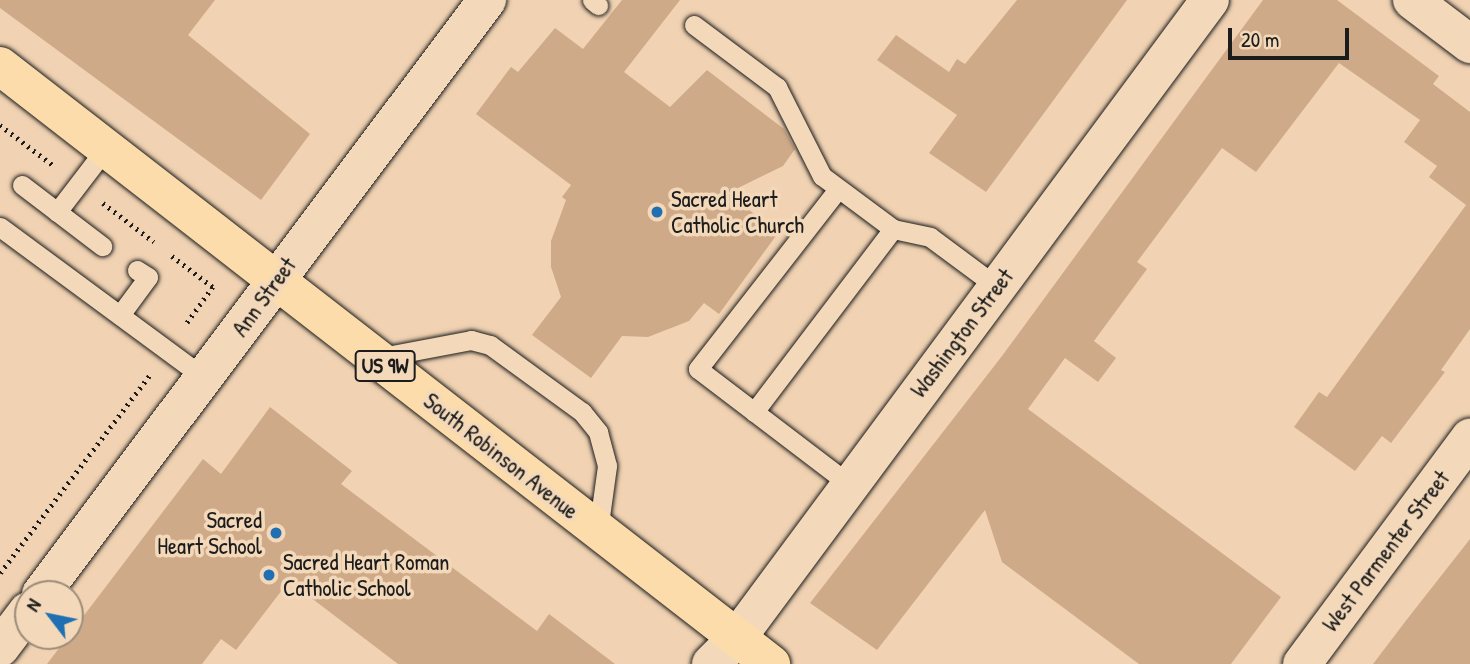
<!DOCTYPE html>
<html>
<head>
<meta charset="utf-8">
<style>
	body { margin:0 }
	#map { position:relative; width:1470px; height:664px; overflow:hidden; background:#f1d3b3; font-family:"Patrick Hand",sans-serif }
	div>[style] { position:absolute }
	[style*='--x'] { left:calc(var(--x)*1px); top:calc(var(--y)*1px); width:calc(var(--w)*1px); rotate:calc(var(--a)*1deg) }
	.building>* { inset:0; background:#cfaa88 }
	.path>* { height:4.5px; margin-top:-2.25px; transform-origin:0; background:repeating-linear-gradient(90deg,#1c1c1c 0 2px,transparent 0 7px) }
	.roads { filter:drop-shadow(0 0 2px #1c1c1c) drop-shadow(0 0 2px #1c1c1c) }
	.lane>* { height:19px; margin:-9.5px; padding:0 9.5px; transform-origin:9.5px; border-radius:9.5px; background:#f3d9ba }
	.street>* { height:38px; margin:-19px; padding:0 19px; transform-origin:19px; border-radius:19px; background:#f3d9ba }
	.highway>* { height:38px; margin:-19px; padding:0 19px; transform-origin:19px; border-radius:19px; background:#fcdcab }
	.dots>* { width:19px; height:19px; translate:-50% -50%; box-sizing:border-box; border:4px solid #f3d9ba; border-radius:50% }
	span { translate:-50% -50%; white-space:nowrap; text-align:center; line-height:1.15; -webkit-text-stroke:7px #f3d9ba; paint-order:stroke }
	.shield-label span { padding:2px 5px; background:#f3d9ba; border:2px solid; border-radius:5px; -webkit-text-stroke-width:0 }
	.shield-label { font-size:21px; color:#1c1c1c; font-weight:700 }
	.poi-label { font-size:23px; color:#1c1c1c }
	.left { translate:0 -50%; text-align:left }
	.right { translate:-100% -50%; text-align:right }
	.street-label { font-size:23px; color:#1c1c1c }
	.north { position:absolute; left:14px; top:580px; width:70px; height:70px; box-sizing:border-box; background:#f3d9ba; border:2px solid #9d8d7b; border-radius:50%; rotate:302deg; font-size:19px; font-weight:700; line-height:28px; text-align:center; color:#1c1c1c }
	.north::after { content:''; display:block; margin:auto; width:24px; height:32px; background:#1f6fb2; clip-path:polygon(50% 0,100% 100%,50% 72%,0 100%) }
	.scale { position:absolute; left:1228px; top:28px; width:121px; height:32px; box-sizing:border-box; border:4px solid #1c1c1c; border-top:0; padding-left:9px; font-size:21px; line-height:24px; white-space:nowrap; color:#1c1c1c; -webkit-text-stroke:5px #f3d9ba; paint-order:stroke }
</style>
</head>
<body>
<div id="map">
	<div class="building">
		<div style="clip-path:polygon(0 0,215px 0,188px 35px,310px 134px,261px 200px,0 8px)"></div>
		<div style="clip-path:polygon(622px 0,680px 0,624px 72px,670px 107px,707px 70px,784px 129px,795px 149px,783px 166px,728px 193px,778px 233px,719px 314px,704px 303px,689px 321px,648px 337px,622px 336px,591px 378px,532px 335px,561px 297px,551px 267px,551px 241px,566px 200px,562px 197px,571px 185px,476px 114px,511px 67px,518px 72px,555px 28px,583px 49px)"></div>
		<div style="clip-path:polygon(1017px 0,1127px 0,986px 192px,929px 153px,957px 115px,877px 60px,896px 35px,949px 72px,957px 59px,965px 64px)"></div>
		<div style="clip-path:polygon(1263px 0,1337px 0,1439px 76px,1433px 84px,1470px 112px,1470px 329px,1441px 370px,1445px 372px,1391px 443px,1382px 436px,1355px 471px,1294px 427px,1319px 392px,1327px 397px,1466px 205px,1429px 177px,1437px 166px,1404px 142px,1420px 120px,1339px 63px,1256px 172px,1222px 148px,1137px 262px,1147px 269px,1094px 341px,1116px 358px,1098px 382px,1065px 358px,1028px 409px,1281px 597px,1231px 664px,1139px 664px,1002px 562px,985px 510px,877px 650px,810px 603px,1002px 356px)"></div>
		<div style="clip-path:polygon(270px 407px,352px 471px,341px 484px,537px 631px,549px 614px,615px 664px,398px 664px,289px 581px,236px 650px,221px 639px,202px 664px,47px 664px,203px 459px,221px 474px)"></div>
		<div style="clip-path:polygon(1470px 539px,1470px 664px,1373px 664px,1408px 618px)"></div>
	</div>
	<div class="path">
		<div style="--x:0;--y:125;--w:68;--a:37.2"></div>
		<div style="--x:103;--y:203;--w:64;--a:37.4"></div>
		<div style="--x:172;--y:256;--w:51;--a:37.1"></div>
		<div style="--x:213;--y:287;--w:48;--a:125.7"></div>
		<div style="--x:0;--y:573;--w:251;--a:-52.9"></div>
	</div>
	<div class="roads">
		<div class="lane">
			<div style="--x:592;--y:0;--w:8;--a:40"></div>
			<div style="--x:694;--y:25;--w:104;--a:36.8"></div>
			<div style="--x:777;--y:87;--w:100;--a:63.2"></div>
			<div style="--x:822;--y:176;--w:89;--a:36.7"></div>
			<div style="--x:893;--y:229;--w:38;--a:12"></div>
			<div style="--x:930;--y:237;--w:82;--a:36.6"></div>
			<div style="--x:22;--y:185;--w:101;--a:37.3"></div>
			<div style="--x:838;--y:189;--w:228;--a:127.9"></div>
			<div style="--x:698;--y:369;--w:191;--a:37.3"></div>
			<div style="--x:57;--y:212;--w:81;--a:-52.6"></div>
			<div style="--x:0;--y:227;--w:255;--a:36.4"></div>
			<div style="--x:120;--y:315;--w:47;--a:-53.6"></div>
			<div style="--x:148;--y:277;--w:13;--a:-148"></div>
			<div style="--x:376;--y:358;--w:97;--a:-10.7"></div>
			<div style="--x:471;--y:340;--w:20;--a:15"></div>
			<div style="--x:490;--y:345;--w:114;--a:36.1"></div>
			<div style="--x:582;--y:412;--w:26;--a:51"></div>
			<div style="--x:598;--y:432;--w:35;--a:75"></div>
			<div style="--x:607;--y:466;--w:66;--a:97.9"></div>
			<div style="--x:754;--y:412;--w:230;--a:-52.8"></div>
		</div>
		<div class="street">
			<div style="--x:1412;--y:0;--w:73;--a:37.2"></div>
			<div style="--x:41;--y:594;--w:743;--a:-53.1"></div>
			<div style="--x:0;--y:648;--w:46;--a:-52.9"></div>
			<div style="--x:711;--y:664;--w:37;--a:-45"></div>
			<div style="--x:737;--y:638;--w:794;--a:-53.45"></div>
			<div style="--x:1302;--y:664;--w:282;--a:-53.4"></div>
		</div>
		<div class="highway">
			<div style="--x:0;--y:66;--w:976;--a:37.8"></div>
		</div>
	</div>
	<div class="dots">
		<div style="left:657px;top:212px;background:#1f6fb2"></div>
		<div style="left:276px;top:533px;background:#1f6fb2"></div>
		<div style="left:269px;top:575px;background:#1f6fb2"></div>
	</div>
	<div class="shield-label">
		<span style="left:385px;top:366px">US 9W</span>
	</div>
	<div class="poi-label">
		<span class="left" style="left:671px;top:212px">Sacred Heart<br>Catholic Church</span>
		<span class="right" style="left:262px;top:533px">Sacred<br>Heart School</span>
		<span class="left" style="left:283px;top:575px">Sacred Heart Roman<br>Catholic School</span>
	</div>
	<div class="street-label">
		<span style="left:264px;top:297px;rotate:-54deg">Ann Street</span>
		<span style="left:962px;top:333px;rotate:-53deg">Washington Street</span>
		<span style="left:501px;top:456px;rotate:38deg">South Robinson Avenue</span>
		<span style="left:1386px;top:551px;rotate:-53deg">West Parmenter Street</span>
	</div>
	<div class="north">N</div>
	<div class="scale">20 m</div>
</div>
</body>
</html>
